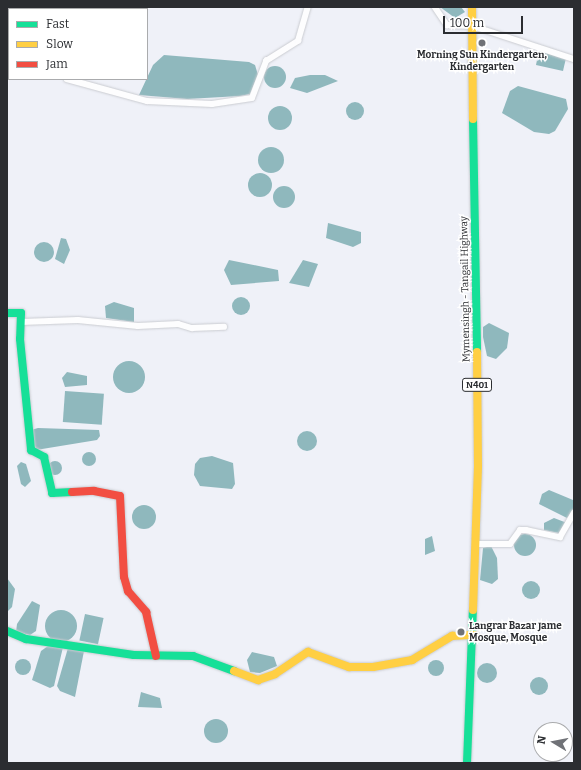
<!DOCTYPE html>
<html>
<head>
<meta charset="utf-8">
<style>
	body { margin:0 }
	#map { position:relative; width:581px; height:770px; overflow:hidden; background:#eff1f8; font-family:Bitter,serif }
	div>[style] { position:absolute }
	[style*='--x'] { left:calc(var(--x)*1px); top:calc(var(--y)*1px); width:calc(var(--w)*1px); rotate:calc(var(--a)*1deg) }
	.water>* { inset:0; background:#8fb8bd; transform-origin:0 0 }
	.round { border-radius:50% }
	.roads { filter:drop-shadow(0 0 1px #caccd1) drop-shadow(0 0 1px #caccd1) }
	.street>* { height:5.5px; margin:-2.75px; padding:0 2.75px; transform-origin:2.75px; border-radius:2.75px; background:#fdfdfe }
	.fast>* { height:8px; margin:-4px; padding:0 4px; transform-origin:4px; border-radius:4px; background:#16e098 }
	.slow>* { height:8px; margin:-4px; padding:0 4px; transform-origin:4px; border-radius:4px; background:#ffcf43 }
	.jam>* { height:8px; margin:-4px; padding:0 4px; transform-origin:4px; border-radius:4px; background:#f24e42 }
	.dots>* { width:11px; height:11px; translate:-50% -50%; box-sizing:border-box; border:2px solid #fff; border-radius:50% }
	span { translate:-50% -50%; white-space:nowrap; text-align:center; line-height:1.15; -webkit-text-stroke:3px #fff; paint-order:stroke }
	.shield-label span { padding:1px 3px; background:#fff; border:1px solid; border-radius:3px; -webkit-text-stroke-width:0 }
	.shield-label { font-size:9px; color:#2b2d31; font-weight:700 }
	.poi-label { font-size:10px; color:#2b2d31; font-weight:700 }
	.left { translate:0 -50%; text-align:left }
	.street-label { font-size:10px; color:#2b2d31 }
	.frame { position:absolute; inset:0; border:8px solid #2b2d31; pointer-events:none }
	.legend { position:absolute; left:8px; top:8px; width:140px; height:72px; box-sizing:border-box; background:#fff; border:1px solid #aaabad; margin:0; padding:5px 7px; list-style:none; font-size:12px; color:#2b2d31 }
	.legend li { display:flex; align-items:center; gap:8px; height:20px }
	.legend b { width:20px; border:1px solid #aaabad }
	.north { position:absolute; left:533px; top:722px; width:40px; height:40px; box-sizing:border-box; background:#fff; border:1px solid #aaabad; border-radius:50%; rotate:280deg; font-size:11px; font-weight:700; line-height:16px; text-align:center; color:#2b2d31 }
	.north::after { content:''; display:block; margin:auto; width:14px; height:18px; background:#707277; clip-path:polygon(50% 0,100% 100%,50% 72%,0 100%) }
	.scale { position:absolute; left:443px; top:16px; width:80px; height:18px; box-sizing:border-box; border:2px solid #2b2d31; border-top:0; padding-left:5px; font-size:12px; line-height:14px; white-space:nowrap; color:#2b2d31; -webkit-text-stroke:3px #fff; paint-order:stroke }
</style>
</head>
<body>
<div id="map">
	<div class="water">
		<div style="clip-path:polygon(440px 7px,461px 7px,465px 12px,455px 18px)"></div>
		<div style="clip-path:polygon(539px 50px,566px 58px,563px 71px,536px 65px)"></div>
		<div style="clip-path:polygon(164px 55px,249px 62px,255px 65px,258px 75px,250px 94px,240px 96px,187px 99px,139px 95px,153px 65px)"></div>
		<div class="round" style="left:264px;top:66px;width:22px;height:22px"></div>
		<div style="clip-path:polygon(310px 75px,325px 75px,338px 81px,307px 93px,290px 88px,295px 78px)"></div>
		<div style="clip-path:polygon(518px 86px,566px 99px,568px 109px,555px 131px,549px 134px,534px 132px,502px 113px,510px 91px)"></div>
		<div class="round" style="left:346px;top:102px;width:18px;height:18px"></div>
		<div class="round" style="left:268px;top:106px;width:24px;height:24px"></div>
		<div class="round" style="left:258px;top:147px;width:26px;height:26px"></div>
		<div class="round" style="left:248px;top:173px;width:24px;height:24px"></div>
		<div class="round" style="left:273px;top:186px;width:22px;height:22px"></div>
		<div style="clip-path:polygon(328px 223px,361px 232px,361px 243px,353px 247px,326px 238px)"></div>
		<div style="clip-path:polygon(61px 238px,66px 239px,70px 250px,64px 264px,55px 259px)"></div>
		<div class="round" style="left:34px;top:242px;width:20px;height:20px"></div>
		<div style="clip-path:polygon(229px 260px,278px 270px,279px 281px,231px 285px,224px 270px)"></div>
		<div style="clip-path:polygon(303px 260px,318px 264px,309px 287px,289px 283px)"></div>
		<div class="round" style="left:232px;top:297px;width:18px;height:18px"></div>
		<div style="clip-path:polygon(114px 302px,134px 308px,134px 322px,106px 318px,105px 306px)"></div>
		<div style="clip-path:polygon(489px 323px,509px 333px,507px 348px,496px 359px,487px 356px,483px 337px,483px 327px)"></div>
		<div class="round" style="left:113px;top:361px;width:32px;height:32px"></div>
		<div style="clip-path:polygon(67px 372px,87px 376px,87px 385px,65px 387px,62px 378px)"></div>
		<div style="left:65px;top:391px;width:39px;height:31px;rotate:4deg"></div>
		<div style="clip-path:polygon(38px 428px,99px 430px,100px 436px,97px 440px,36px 450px,31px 430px)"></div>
		<div class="round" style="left:297px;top:431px;width:20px;height:20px"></div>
		<div class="round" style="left:82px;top:452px;width:14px;height:14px"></div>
		<div style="clip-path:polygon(212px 456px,233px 463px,235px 484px,232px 489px,200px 486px,194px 475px,195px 464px,200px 458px)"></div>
		<div class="round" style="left:48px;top:461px;width:14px;height:14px"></div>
		<div style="clip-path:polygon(21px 462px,26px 464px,31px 481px,25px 487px,21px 484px,17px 466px)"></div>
		<div style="clip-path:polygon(549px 490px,573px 500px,574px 509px,567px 518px,539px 504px,542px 494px)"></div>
		<div class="round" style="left:132px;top:505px;width:24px;height:24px"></div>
		<div style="clip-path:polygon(554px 518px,567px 523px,559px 533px,544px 530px,544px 523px)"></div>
		<div class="round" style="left:514px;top:534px;width:22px;height:22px"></div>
		<div style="clip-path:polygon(432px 536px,435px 551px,425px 555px,425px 539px)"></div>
		<div style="clip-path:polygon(491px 546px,497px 558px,498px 579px,492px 584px,480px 580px,483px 548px)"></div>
		<div style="clip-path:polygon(7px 578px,15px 589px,12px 607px,7px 612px)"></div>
		<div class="round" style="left:522px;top:581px;width:18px;height:18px"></div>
		<div style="clip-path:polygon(32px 601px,40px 605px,36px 631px,30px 635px,16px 632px,17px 624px)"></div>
		<div class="round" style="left:45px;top:610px;width:32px;height:32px"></div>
		<div style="left:85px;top:614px;width:19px;height:27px;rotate:12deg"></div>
		<div style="clip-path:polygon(48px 646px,63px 647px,54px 686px,50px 688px,32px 680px,41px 651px)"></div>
		<div style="clip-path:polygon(68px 648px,84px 651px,75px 697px,60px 691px,57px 686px)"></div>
		<div style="clip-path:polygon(252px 652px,274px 657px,277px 666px,260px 673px,250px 672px,247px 660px)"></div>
		<div class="round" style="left:15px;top:659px;width:16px;height:16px"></div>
		<div class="round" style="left:428px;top:660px;width:16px;height:16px"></div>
		<div class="round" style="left:477px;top:663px;width:20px;height:20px"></div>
		<div class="round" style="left:530px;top:677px;width:18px;height:18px"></div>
		<div style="clip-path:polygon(141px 692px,160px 698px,162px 708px,138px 707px)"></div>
		<div class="round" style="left:204px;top:719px;width:24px;height:24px"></div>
	</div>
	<div class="roads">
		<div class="street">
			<div style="--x:435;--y:7;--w:22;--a:56"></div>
			<div style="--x:447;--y:25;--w:26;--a:2"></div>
			<div style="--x:473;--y:26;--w:106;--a:18.1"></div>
			<div style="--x:7;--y:55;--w:2;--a:0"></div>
			<div style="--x:67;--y:79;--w:83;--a:15.4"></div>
			<div style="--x:147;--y:101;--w:65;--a:2.6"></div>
			<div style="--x:212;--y:104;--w:40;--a:-8.5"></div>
			<div style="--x:252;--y:98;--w:40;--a:-69"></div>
			<div style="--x:266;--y:61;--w:38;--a:-32"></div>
			<div style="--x:298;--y:41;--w:35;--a:-74"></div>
			<div style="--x:21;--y:322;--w:57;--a:-2"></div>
			<div style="--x:78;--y:320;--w:60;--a:5.7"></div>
			<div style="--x:138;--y:326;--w:40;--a:-2.9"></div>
			<div style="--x:178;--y:324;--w:15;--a:16"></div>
			<div style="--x:192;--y:328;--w:32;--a:-2"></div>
			<div style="--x:477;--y:544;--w:33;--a:0"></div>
			<div style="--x:510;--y:544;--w:17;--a:-54"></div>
			<div style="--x:520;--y:530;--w:6;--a:0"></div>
			<div style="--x:526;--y:530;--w:35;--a:12"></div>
			<div style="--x:560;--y:537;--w:28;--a:-60"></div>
		</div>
		<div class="fast">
			<div style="--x:473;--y:119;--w:233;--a:89"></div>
			<div style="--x:7;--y:313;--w:14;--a:0"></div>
			<div style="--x:21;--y:313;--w:26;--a:92"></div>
			<div style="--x:20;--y:339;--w:112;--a:84.3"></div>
			<div style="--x:31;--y:450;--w:15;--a:28"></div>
			<div style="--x:44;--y:457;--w:37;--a:77"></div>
			<div style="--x:52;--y:493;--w:20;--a:-3"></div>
			<div style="--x:7;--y:631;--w:21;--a:23"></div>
			<div style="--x:26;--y:639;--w:109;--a:8.4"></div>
			<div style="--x:134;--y:655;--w:59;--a:1"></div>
			<div style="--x:193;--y:656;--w:44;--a:20.1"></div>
			<div style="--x:467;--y:763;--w:153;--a:-87.8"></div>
		</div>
		<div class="slow">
			<div style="--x:472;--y:7;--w:112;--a:89.5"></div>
			<div style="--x:473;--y:610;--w:144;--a:-88"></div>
			<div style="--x:478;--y:466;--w:114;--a:-90.5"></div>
			<div style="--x:234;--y:671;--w:26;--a:21"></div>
			<div style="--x:258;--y:680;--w:18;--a:-19"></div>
			<div style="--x:275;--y:674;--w:40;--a:-34"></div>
			<div style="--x:308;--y:652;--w:44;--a:20.1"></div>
			<div style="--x:349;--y:667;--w:24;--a:0"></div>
			<div style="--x:373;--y:667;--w:40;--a:-10"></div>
			<div style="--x:412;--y:660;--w:47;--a:-31"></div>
			<div style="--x:452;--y:636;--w:22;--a:-3"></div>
		</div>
		<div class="jam">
			<div style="--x:72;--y:492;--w:22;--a:-3"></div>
			<div style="--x:94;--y:491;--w:26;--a:11"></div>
			<div style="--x:120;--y:496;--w:81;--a:87.2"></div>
			<div style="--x:124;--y:577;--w:15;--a:74"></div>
			<div style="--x:128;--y:591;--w:28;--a:49"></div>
			<div style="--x:146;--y:612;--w:45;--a:77.2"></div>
		</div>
	</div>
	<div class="dots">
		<div style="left:482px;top:43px;background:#707277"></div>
		<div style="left:461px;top:632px;background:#707277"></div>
	</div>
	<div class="shield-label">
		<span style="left:477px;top:385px">N401</span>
	</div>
	<div class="poi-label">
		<span style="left:482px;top:61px">Morning Sun Kindergarten,<br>Kindergarten</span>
		<span class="left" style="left:469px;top:632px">Langrar Bazar Jame<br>Mosque, Mosque</span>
	</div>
	<div class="street-label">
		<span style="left:466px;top:289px;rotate:-91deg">Mymensingh - Tangail Highway</span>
	</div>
	<div class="frame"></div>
	<ul class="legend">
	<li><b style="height:5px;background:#16e098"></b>Fast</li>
	<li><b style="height:5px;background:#ffcf43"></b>Slow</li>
	<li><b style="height:5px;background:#f24e42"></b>Jam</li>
	</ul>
	<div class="north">N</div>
	<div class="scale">100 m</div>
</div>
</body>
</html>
